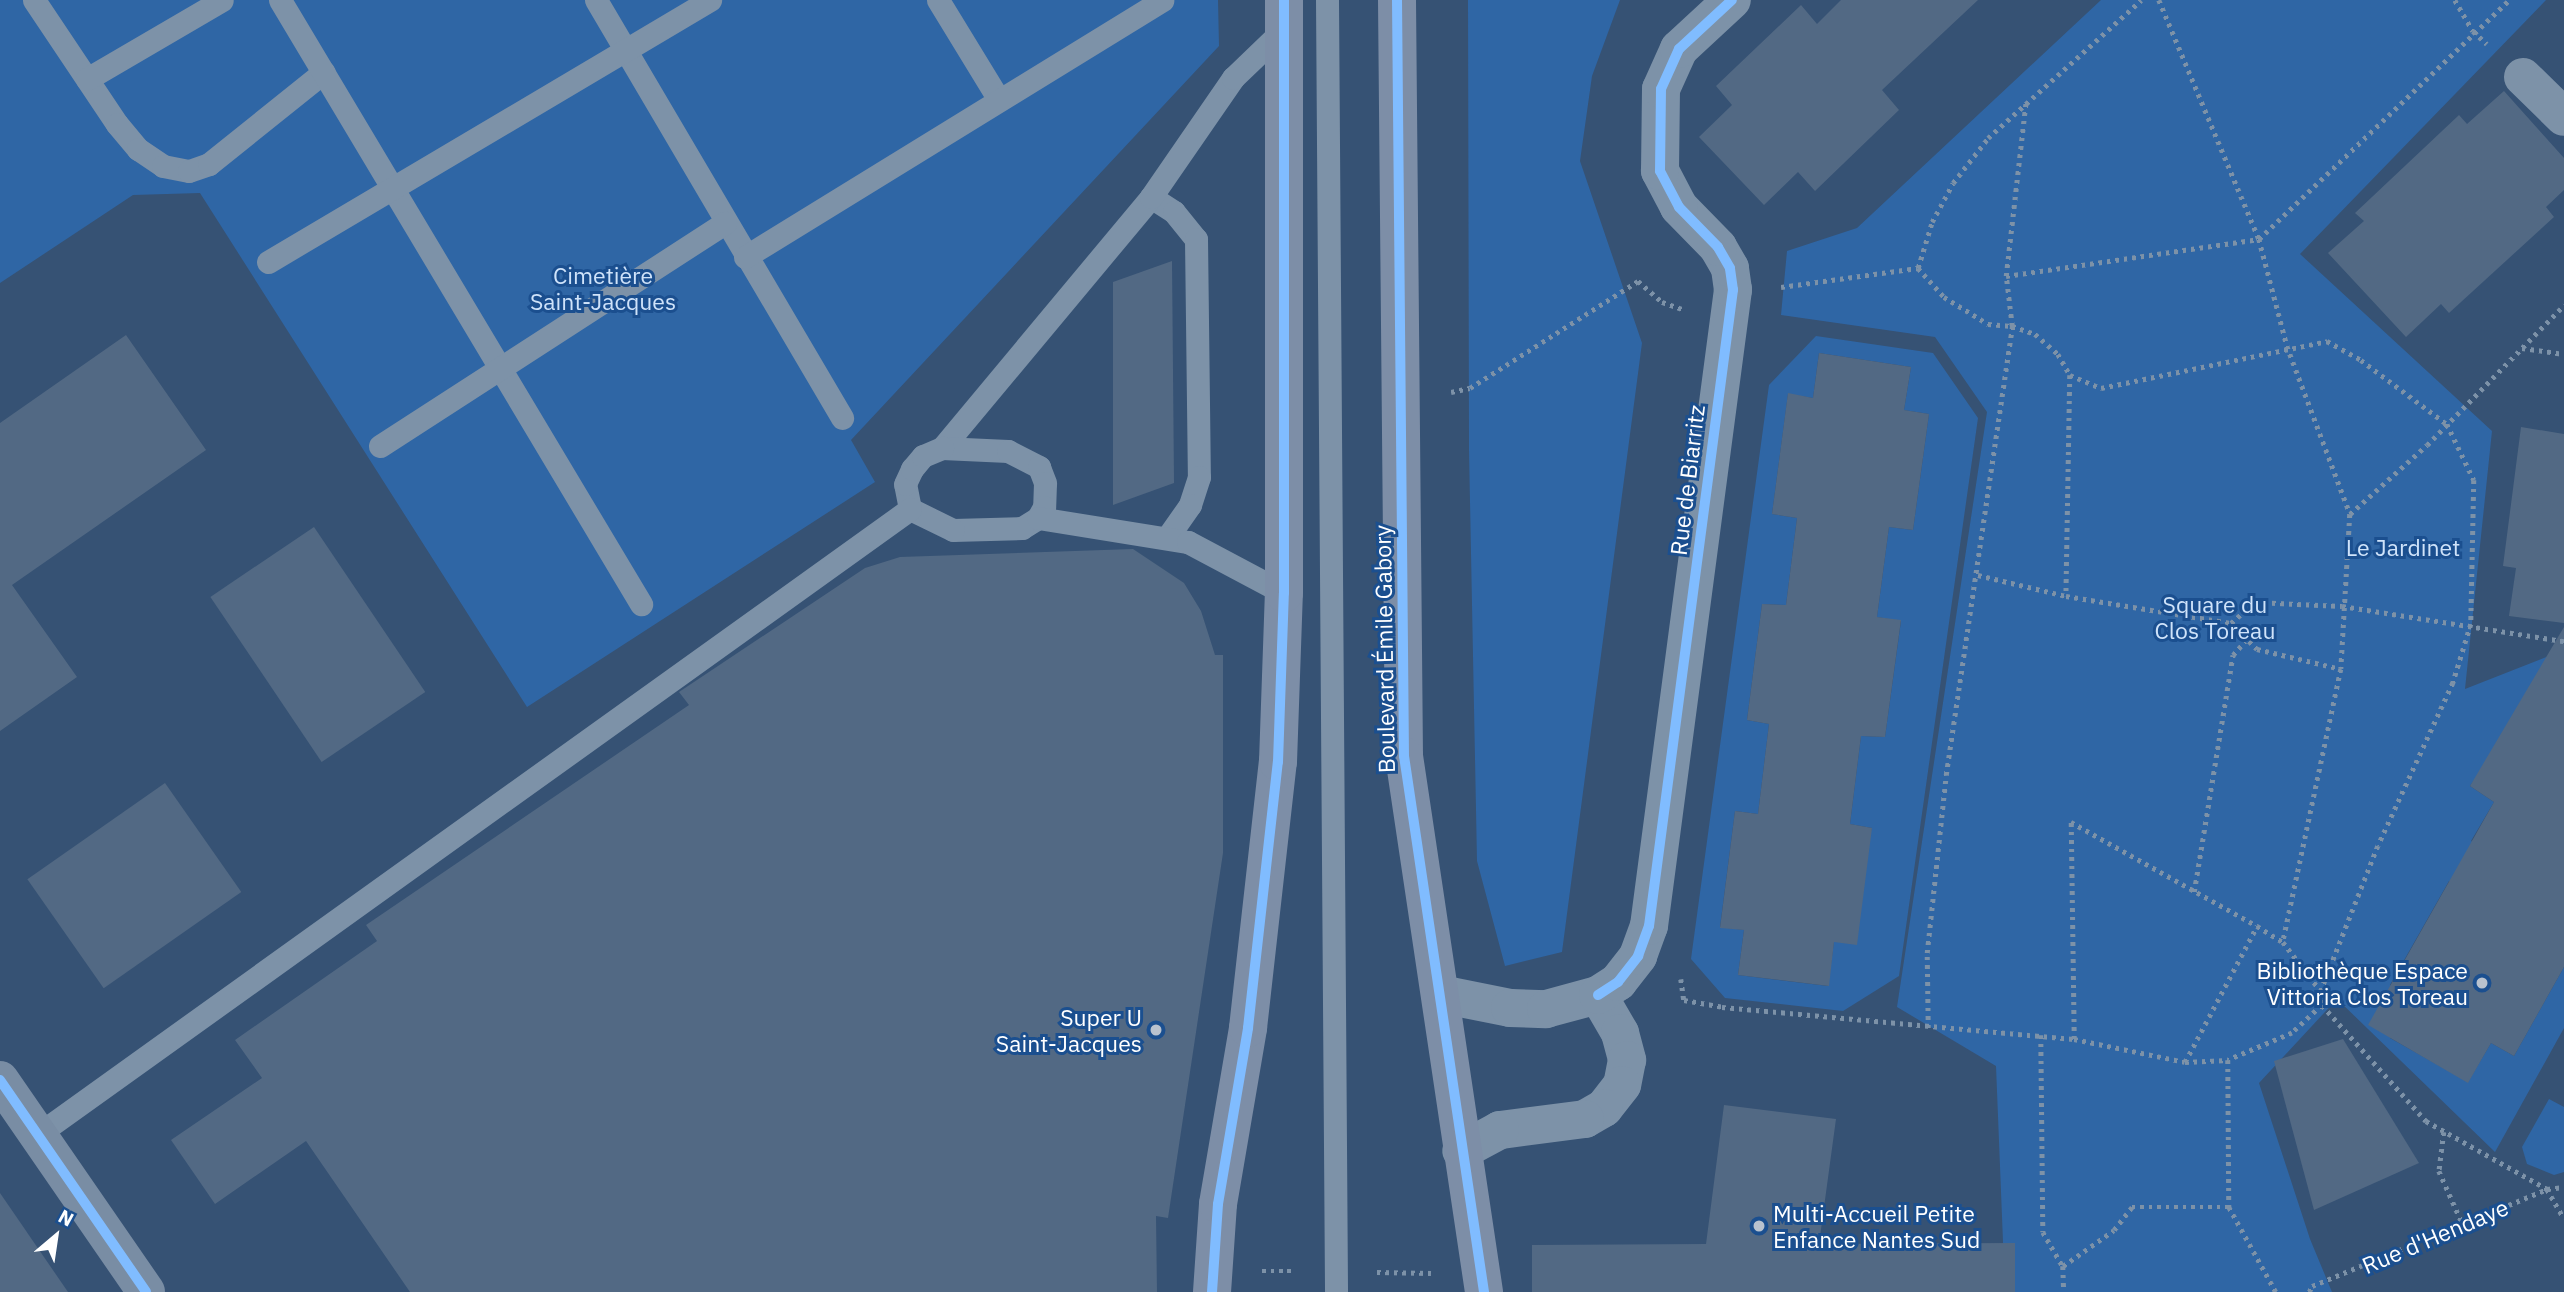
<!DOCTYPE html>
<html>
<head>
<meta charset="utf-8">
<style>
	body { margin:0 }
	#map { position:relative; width:2564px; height:1292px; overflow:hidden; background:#365274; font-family:"IBM Plex Sans",sans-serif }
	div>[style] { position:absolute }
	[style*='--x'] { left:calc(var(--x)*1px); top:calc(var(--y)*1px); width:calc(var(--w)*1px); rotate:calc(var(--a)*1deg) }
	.green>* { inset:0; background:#2f66a5 }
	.building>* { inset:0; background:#526984; transform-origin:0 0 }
	.path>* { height:4.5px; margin-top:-2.25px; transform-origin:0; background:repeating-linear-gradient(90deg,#7d92a8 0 3.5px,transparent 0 8.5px) }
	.lane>* { height:23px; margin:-11.5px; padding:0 11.5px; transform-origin:11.5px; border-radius:11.5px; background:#7d92a8 }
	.street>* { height:38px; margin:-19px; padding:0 19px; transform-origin:19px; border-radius:19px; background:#7d92a8 }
	.secondary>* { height:38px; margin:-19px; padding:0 19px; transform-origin:19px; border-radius:19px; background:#798da4 }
	.primary>* { height:38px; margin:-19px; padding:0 19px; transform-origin:19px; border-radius:19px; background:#7d8ea7 }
	.cycleway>* { height:10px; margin:-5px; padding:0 5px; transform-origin:5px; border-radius:5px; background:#80bcff }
	.dots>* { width:19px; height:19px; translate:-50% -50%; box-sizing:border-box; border:4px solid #1b4f8f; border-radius:50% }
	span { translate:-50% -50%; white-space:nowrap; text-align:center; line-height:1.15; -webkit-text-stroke:6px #1b4f8f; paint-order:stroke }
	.park-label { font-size:23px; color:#cfe3fa }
	.street-label { font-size:23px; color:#fff }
	.poi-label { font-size:23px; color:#fff }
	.right { translate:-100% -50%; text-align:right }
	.left { translate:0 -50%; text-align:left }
	.north { position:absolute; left:21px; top:1201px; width:70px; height:70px; -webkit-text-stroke:5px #1b4f8f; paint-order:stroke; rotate:29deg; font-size:19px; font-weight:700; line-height:28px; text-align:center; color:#fff }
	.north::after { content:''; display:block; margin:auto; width:24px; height:32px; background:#fff; clip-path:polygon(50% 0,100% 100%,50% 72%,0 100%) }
</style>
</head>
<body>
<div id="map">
	<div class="green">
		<div style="clip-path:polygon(0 0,1218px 0,1219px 46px,851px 440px,875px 482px,527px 707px,200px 193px,133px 195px,0 283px)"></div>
		<div style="clip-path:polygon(1468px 0,1620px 0,1592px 76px,1580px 161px,1642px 343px,1562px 952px,1505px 966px,1477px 861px,1469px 450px)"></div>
		<div style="clip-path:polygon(2101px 0,2546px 0,2300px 254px,2492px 431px,2465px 689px,2564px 650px,2470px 786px,2494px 802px,2471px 841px,2492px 854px,2472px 894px,2449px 881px,2390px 985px,2413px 998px,2390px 1038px,2468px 1082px,2491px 1043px,2514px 1056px,2564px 967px,2564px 1028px,2495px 1152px,2337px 999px,2259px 1083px,2310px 1239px,2332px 1292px,2005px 1292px,1996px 1066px,1897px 1007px,1987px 412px,1935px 337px,1781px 315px,1787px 251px,1857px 228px)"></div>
		<div style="clip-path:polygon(evenodd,1816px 336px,1933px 353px,1978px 418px,1899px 976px,1843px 1011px,1725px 998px,1691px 959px,1769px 385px,1816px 336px,1819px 353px,1911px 367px,1904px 410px,1929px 414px,1913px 530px,1889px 527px,1877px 617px,1901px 621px,1885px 737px,1861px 736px,1850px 824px,1872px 828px,1834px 942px,1828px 986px,1738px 975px,1744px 930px,1720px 927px,1735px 811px,1758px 814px,1769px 724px,1747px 720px,1762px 604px,1786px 605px,1797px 518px,1772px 514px,1788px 394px,1813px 398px,1819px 353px)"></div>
		<div style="clip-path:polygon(2549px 1099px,2564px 1107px,2564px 1172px,2554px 1175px,2527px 1164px,2522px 1147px)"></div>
	</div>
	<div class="building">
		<div style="clip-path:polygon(1841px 0,1978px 0,1882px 90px,1899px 110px,1815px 191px,1798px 172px,1764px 205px,1699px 137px,1732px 105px,1716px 86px,1801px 5px,1817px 24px)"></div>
		<div style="clip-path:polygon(2504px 91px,2564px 158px,2564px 190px,2546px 207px,2554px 217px,2449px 313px,2441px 304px,2406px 337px,2328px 253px,2364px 221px,2355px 213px,2459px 115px,2467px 124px)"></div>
		<div style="clip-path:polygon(1172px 261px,1174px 483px,1113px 505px,1113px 282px)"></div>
		<div style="clip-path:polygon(126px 335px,206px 450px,12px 585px,77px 677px,0 731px,0 423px)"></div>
		<div style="clip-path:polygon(1819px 353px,1911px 367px,1904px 410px,1929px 414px,1913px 530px,1889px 527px,1877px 617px,1901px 620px,1885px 737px,1861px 736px,1850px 824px,1872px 828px,1857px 945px,1834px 942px,1829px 986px,1738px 975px,1744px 930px,1720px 928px,1735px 811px,1758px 814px,1769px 724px,1747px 720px,1762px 604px,1786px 605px,1797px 518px,1772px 514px,1788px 393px,1813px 398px)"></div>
		<div style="clip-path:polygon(2521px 427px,2564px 434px,2564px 623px,2509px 616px,2516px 568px,2503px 566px)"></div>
		<div style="left:314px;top:527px;width:199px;height:125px;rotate:56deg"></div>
		<div style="clip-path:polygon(1133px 549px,1184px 583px,1201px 611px,1215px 655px,1223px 655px,1223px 853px,1168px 1218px,1156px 1216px,1157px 1292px,410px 1292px,306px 1141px,215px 1204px,171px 1140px,262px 1078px,235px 1040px,377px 941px,366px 925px,689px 705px,679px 692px,865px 568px,900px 557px)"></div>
		<div style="clip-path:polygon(2564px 627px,2564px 967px,2514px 1056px,2491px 1043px,2468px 1083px,2368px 1025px,2494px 802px,2470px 786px)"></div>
		<div style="left:165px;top:783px;width:133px;height:168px;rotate:55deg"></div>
		<div style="clip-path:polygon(2343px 1039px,2419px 1163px,2314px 1210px,2274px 1061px)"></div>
		<div style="clip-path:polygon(1724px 1105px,1836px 1119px,1819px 1244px,2015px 1243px,2015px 1292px,1532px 1292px,1532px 1245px,1706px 1244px)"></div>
		<div style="clip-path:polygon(0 1193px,68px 1292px,0 1292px)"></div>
	</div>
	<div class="path">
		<div style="--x:2159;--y:0;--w:259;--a:67.3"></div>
		<div style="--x:2259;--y:239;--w:111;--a:75.3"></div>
		<div style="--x:2287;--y:346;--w:179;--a:69.4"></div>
		<div style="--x:2350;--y:514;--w:155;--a:93.3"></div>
		<div style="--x:2341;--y:669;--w:279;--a:102"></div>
		<div style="--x:2455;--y:0;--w:36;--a:60"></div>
		<div style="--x:2473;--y:31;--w:19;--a:43"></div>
		<div style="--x:1918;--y:268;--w:39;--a:48"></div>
		<div style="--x:1944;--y:297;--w:52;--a:31.5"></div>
		<div style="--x:1988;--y:324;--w:24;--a:5"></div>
		<div style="--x:2012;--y:326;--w:24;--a:19"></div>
		<div style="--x:2035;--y:334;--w:30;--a:41"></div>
		<div style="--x:2058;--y:354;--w:24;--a:60"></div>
		<div style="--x:2070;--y:375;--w:221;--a:91"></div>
		<div style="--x:1918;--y:268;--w:48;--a:-73.1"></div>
		<div style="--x:1932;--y:222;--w:44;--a:-61.7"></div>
		<div style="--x:1953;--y:183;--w:57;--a:-52.1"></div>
		<div style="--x:1988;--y:138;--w:206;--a:-42"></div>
		<div style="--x:2006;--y:276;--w:176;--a:-83.5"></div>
		<div style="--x:1781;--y:287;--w:138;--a:-7.9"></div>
		<div style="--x:2522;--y:348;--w:42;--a:8.1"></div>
		<div style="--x:2070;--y:375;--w:34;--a:23"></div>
		<div style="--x:2101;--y:388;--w:231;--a:-11.7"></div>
		<div style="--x:2327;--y:341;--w:39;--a:29"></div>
		<div style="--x:2361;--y:360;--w:107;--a:36.7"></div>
		<div style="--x:2447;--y:424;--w:62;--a:64.3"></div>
		<div style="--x:2474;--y:480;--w:144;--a:91.2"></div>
		<div style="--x:2471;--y:624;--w:62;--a:107"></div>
		<div style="--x:2453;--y:683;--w:179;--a:114.7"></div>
		<div style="--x:2378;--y:846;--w:156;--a:111.5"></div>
		<div style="--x:2321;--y:991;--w:14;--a:86"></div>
		<div style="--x:2322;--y:1005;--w:41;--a:137"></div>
		<div style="--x:2292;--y:1033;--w:69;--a:157.1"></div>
		<div style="--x:2228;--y:1060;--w:147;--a:89.6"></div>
		<div style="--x:1451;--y:392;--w:19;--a:-12"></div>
		<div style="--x:1470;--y:388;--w:199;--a:-32.5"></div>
		<div style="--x:1638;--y:281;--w:32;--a:41"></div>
		<div style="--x:1662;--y:302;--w:21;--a:19"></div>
		<div style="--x:2350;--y:514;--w:103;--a:-41.9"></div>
		<div style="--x:2427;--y:445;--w:196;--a:-45.6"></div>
		<div style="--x:1978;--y:575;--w:90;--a:13.4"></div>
		<div style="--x:2066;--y:596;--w:167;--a:9.3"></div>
		<div style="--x:2231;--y:623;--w:37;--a:45"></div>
		<div style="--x:2257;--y:649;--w:86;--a:13.4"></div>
		<div style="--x:2231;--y:623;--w:32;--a:-41"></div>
		<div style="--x:2255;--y:602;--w:87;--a:2.6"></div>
		<div style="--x:2342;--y:606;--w:225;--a:9"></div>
		<div style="--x:2194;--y:892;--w:240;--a:-80.7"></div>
		<div style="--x:2233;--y:655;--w:18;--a:-49"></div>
		<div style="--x:1681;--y:979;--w:21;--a:82"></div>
		<div style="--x:1684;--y:1000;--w:39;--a:10"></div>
		<div style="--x:1722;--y:1007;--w:353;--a:5.2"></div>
		<div style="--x:2074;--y:1039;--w:113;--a:11.7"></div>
		<div style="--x:2185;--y:1062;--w:43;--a:-2.7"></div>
		<div style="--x:2322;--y:1005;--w:156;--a:48.1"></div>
		<div style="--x:2426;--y:1121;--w:139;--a:29.3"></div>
		<div style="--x:2547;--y:1189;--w:34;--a:60"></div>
		<div style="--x:1928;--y:1028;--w:75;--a:-90.8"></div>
		<div style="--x:1927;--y:953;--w:179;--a:-83.9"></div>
		<div style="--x:1946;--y:775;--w:454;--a:-81.6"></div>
		<div style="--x:2012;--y:326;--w:50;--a:-96.8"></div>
		<div style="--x:2006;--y:276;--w:256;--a:-8.3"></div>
		<div style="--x:2259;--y:239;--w:346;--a:-43.7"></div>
		<div style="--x:2041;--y:1035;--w:197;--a:89.4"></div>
		<div style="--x:2043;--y:1232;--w:39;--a:60"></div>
		<div style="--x:2063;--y:1266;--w:26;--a:88"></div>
		<div style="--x:2074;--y:1039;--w:217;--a:-90.8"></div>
		<div style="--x:2071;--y:822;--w:213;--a:29.2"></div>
		<div style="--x:2185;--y:1062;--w:154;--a:-62.1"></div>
		<div style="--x:2257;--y:926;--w:31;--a:32"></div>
		<div style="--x:2283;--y:942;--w:61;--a:52.4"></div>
		<div style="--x:2444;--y:1132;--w:39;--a:97"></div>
		<div style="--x:2439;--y:1171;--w:59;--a:66"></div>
		<div style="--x:2063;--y:1266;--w:62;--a:-35.2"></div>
		<div style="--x:2114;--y:1230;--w:29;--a:-52"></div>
		<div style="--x:2132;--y:1207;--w:97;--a:0"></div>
		<div style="--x:2229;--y:1207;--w:97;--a:61.1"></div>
		<div style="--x:1262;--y:1271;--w:33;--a:0"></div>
		<div style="--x:1377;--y:1272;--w:54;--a:1.1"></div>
		<div style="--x:2309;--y:1292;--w:7;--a:-63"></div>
		<div style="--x:2312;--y:1286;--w:254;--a:-22.4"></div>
		<div style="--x:2547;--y:1189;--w:17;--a:-7"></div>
	</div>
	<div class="lane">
		<div style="--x:34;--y:0;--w:149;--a:56.2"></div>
		<div style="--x:117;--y:124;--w:33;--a:50"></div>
		<div style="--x:138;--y:149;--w:30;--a:34"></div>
		<div style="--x:163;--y:166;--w:26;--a:11"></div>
		<div style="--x:189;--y:171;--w:21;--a:-19"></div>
		<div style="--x:209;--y:164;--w:147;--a:-38.7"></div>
		<div style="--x:280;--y:0;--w:704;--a:59.13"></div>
		<div style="--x:596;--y:0;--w:485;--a:59.5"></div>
		<div style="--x:938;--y:0;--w:117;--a:58.6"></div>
		<div style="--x:1327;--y:0;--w:1292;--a:89.6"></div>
		<div style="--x:87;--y:79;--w:156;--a:-30.3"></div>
		<div style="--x:1151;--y:197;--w:27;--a:33"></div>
		<div style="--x:1174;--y:212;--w:35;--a:51"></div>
		<div style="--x:1196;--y:239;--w:238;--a:89.3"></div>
		<div style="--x:1199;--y:477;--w:29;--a:108"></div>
		<div style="--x:1190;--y:505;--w:39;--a:125"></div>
		<div style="--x:745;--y:257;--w:490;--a:-31.6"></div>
		<div style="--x:268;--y:262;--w:514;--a:-30.66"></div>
		<div style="--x:380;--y:446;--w:411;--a:-32.9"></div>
		<div style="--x:942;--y:448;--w:327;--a:-50.2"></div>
		<div style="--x:1151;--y:197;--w:145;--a:-55.4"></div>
		<div style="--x:1233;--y:78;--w:71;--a:-43.9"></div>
		<div style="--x:942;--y:448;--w:66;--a:2.6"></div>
		<div style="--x:1008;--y:451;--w:35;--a:27"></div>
		<div style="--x:1039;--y:467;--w:17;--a:69"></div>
		<div style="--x:1045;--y:483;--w:24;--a:92"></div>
		<div style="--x:1044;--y:507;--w:13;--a:119"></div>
		<div style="--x:1038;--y:518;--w:19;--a:148"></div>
		<div style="--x:1022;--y:528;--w:69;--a:178.3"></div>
		<div style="--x:953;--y:530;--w:48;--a:-154"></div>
		<div style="--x:910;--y:509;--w:25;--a:-101"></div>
		<div style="--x:905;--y:484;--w:17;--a:-65"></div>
		<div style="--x:912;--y:469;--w:17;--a:-50"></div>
		<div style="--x:923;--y:456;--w:21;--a:-23"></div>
		<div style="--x:1038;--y:518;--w:152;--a:9.1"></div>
		<div style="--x:1188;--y:542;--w:109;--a:28"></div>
		<div style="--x:37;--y:1135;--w:1074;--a:-35.64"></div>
	</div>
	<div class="street">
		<div style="--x:2523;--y:77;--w:57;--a:44.3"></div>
		<div style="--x:1440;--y:994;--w:71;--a:11.3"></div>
		<div style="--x:1510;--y:1008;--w:36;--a:2"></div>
		<div style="--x:1546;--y:1009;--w:54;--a:-15.1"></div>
		<div style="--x:1598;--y:995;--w:44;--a:59.9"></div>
		<div style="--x:1620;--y:1033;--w:28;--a:75"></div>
		<div style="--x:1627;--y:1060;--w:25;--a:101"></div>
		<div style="--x:1622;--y:1085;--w:29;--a:128"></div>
		<div style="--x:1604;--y:1108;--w:22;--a:150"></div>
		<div style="--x:1585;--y:1119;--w:86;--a:172.6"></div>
		<div style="--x:1500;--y:1130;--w:44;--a:151.7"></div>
		<div style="--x:1598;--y:995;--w:24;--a:-33"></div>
		<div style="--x:1618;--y:982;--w:33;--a:-52"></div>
		<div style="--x:1638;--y:956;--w:32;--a:-70"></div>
		<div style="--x:1649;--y:926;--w:642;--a:-82.48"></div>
		<div style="--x:1733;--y:290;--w:22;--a:-98"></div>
		<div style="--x:1730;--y:268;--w:24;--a:-120"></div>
		<div style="--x:1718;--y:247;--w:56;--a:-134.3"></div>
		<div style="--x:1679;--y:207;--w:41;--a:-117.8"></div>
		<div style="--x:1660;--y:171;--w:82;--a:-89.3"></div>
		<div style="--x:1661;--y:89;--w:44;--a:-65.8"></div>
		<div style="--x:1679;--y:49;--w:72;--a:-42.8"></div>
	</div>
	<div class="secondary">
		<div style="--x:0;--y:1080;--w:257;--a:55.4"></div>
	</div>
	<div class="primary">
		<div style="--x:1397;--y:0;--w:756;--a:89.47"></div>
		<div style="--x:1404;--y:756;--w:542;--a:81.51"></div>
		<div style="--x:1212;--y:1292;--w:88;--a:-86.1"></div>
		<div style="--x:1218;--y:1204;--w:179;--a:-80.3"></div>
		<div style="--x:1248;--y:1028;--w:268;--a:-83.6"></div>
		<div style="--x:1278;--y:762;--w:169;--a:-88"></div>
		<div style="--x:1284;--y:593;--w:593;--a:-90"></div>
	</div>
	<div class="cycleway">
		<div style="--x:1397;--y:0;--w:756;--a:89.47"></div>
		<div style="--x:1404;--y:756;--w:542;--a:81.51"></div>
		<div style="--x:1598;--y:995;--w:24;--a:-33"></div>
		<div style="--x:1618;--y:982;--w:33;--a:-52"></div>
		<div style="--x:1638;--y:956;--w:32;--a:-70"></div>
		<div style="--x:1649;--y:926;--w:642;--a:-82.48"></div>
		<div style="--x:1733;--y:290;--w:22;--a:-98"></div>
		<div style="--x:1730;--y:268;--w:24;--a:-120"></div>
		<div style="--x:1718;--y:247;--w:56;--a:-134.3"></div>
		<div style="--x:1679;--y:207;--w:41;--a:-117.8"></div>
		<div style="--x:1660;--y:171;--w:82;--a:-89.3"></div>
		<div style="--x:1661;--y:89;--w:44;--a:-65.8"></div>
		<div style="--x:1679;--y:49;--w:72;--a:-42.8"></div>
		<div style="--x:0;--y:1080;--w:257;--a:55.4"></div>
		<div style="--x:1212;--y:1292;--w:88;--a:-86.1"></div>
		<div style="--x:1218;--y:1204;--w:179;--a:-80.3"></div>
		<div style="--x:1248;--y:1028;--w:268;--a:-83.6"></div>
		<div style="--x:1278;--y:762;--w:169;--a:-88"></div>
		<div style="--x:1284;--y:593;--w:593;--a:-90"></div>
	</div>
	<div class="dots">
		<div style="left:2482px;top:983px;background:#b9c2ce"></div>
		<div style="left:1156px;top:1030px;background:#b9c2ce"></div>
		<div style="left:1759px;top:1226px;background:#b9c2ce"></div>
	</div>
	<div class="park-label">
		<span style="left:603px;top:288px">Cimetière<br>Saint-Jacques</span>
		<span style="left:2403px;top:547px">Le Jardinet</span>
		<span style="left:2215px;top:617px">Square du<br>Clos Toreau</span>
	</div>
	<div class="street-label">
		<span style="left:1687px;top:480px;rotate:-83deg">Rue de Biarritz</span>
		<span style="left:1384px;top:649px;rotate:-91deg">Boulevard Émile Gabory</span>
		<span style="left:2435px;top:1236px;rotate:-23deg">Rue d'Hendaye</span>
	</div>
	<div class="poi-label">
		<span class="right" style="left:2468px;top:983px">Bibliothèque Espace<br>Vittoria Clos Toreau</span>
		<span class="right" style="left:1142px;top:1030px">Super U<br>Saint-Jacques</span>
		<span class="left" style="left:1773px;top:1226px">Multi-Accueil Petite<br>Enfance Nantes Sud</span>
	</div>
	<div class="north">N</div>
</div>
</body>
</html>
